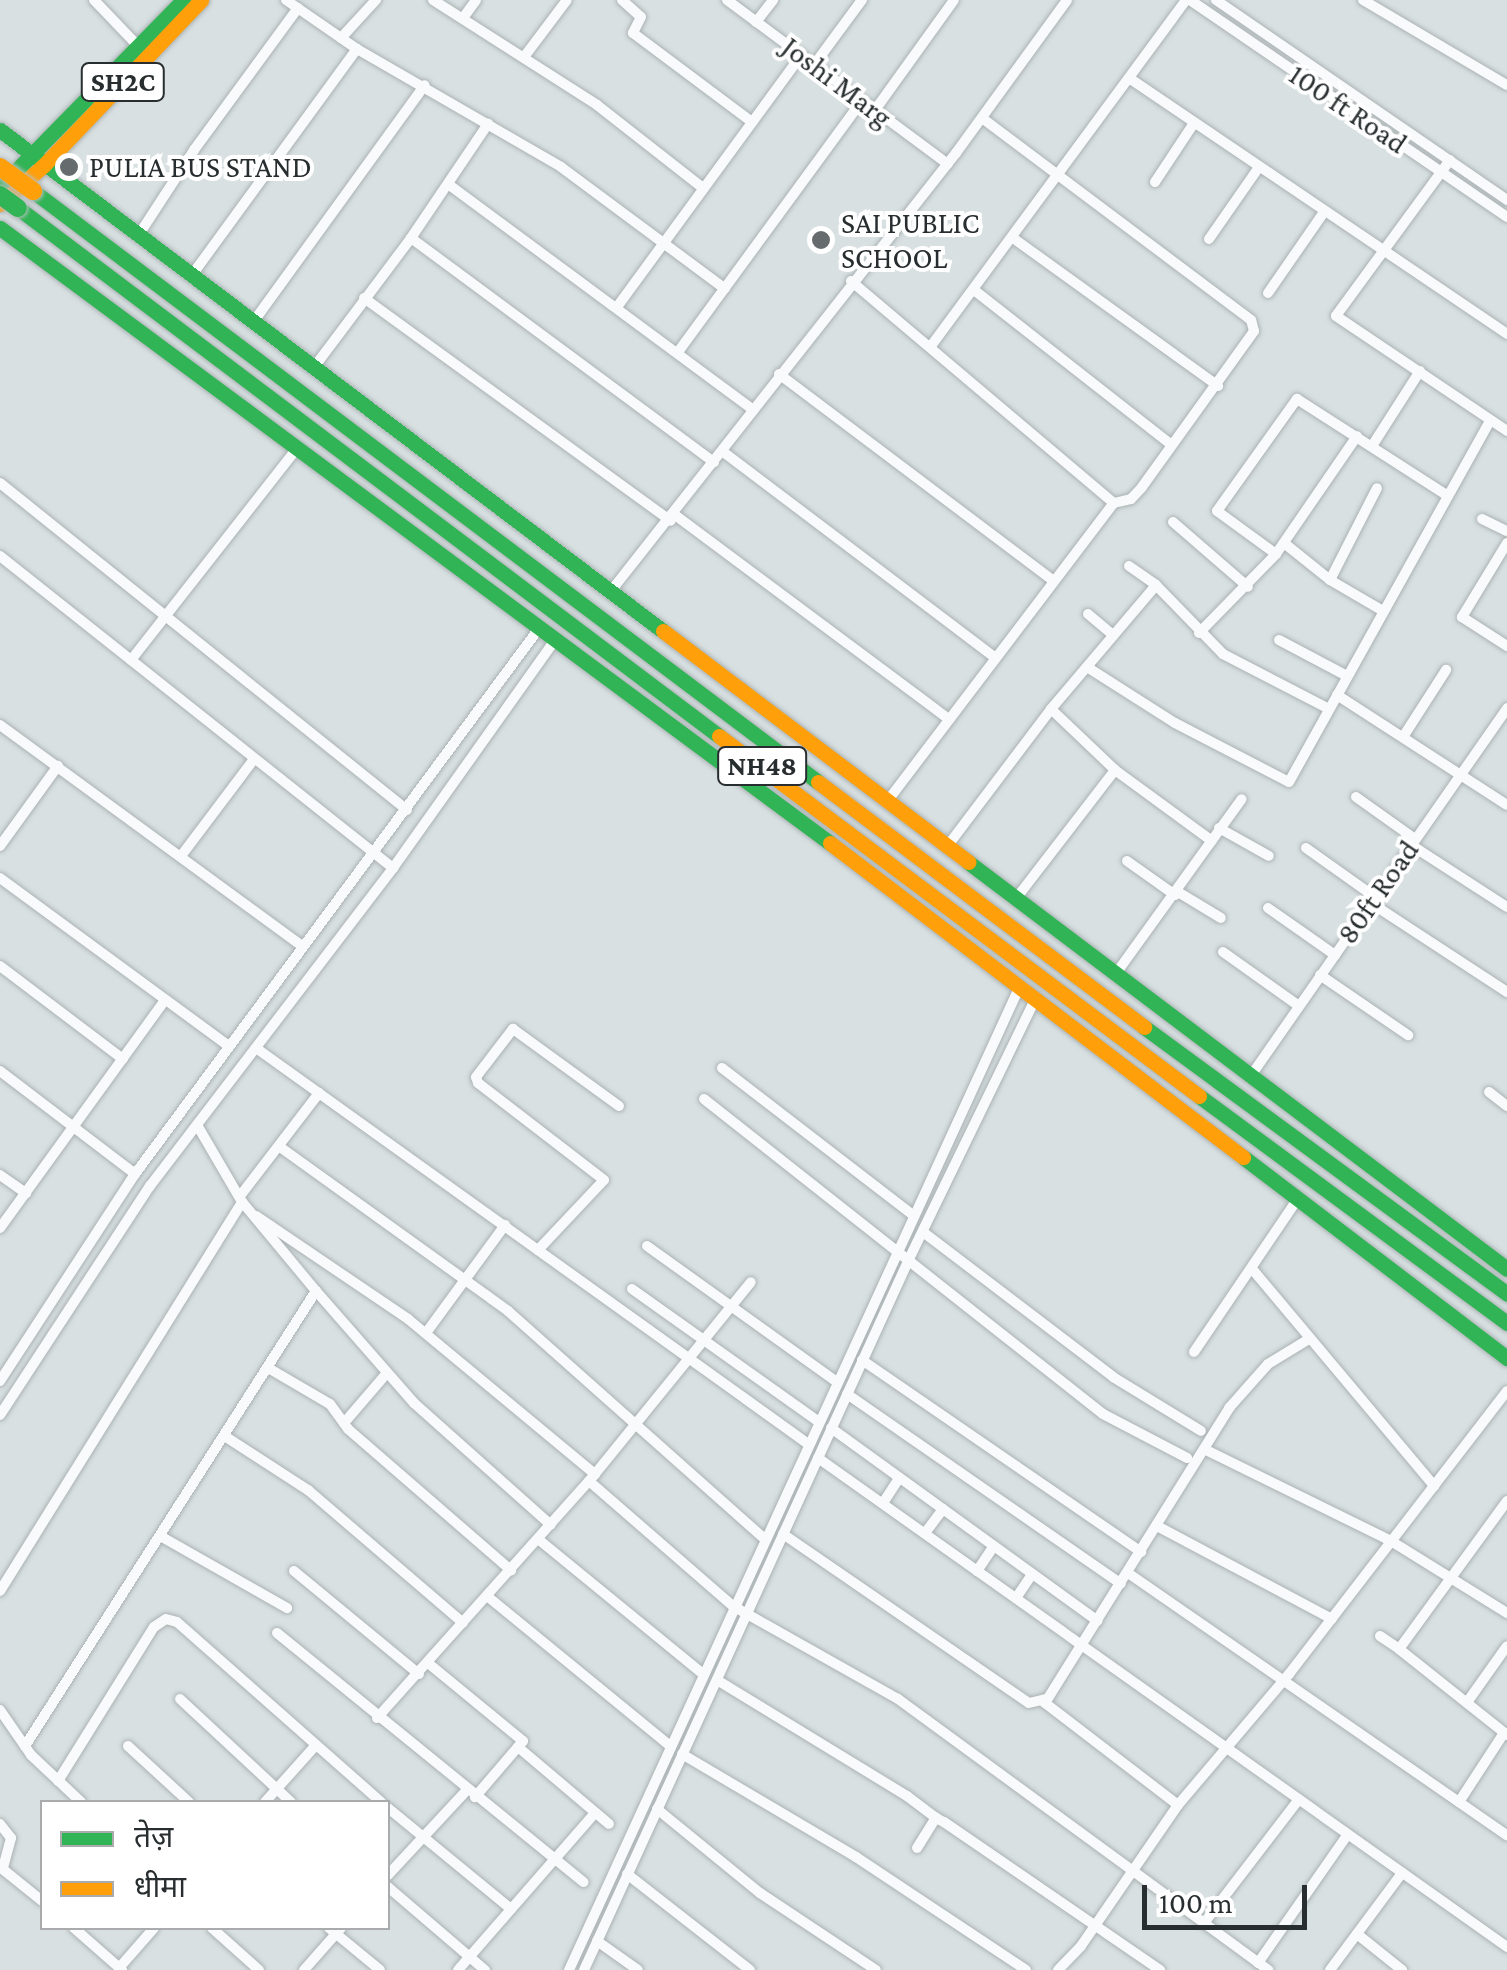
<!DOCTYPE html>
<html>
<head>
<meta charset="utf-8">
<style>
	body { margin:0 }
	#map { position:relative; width:1507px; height:1970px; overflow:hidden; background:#d8e0e2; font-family:"Crimson Pro","Noto Sans Devanagari",serif }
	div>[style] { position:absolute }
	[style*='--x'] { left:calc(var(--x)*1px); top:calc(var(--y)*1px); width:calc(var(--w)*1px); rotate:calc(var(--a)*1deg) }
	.roads { filter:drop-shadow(0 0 2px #abb2b3) drop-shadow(0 0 2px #abb2b3) }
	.street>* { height:10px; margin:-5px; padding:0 5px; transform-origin:5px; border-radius:5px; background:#f9fafb }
	.fast>* { height:15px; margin:-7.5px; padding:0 7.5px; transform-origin:7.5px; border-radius:7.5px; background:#30b455 }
	.slow>* { height:15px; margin:-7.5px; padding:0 7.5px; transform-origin:7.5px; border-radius:7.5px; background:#ff9f0a }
	.bridges { filter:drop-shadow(0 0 2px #babebf) drop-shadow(0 0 2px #babebf) }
	.fast-bridge>* { height:18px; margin:-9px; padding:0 9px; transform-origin:9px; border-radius:9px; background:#30b455 }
	.slow-bridge>* { height:18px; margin:-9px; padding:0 9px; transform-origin:9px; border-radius:9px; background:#ff9f0a }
	.dots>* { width:28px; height:28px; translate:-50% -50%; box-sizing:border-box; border:5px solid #fff; border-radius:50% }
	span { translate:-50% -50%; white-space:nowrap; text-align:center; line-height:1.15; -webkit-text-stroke:8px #fff; paint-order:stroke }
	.shield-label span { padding:2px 8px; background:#fff; border:2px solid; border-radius:8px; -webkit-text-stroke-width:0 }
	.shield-label { font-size:28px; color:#282e2f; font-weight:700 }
	.street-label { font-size:30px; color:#282e2f }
	.poi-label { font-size:30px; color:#282e2f }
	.left { translate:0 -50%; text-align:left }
	.legend { position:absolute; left:40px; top:1800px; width:350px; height:130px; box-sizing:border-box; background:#fff; border:2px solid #a9abac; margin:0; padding:12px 18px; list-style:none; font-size:30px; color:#282e2f }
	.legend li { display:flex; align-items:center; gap:20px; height:50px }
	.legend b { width:50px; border:2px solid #a9abac }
	.scale { position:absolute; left:1142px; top:1885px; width:165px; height:45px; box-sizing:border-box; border:5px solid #282e2f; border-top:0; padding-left:12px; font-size:30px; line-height:35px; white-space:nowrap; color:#282e2f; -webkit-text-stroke:8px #fff; paint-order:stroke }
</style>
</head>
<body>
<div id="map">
	<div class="roads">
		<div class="street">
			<div style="--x:94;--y:0;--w:65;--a:46.2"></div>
			<div style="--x:286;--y:0;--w:86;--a:34.6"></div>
			<div style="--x:357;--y:49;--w:236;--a:30"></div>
			<div style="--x:561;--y:167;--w:204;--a:36.6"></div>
			<div style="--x:433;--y:0;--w:195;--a:32.6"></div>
			<div style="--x:597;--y:105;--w:135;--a:38.1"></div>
			<div style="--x:622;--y:0;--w:25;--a:42"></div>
			<div style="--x:641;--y:17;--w:18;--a:117"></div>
			<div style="--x:633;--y:33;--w:149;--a:36.8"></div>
			<div style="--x:727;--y:0;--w:275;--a:36.6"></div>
			<div style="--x:1190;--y:0;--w:384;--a:34.4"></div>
			<div style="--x:1216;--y:0;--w:353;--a:34.5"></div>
			<div style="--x:1363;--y:0;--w:167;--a:30.6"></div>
			<div style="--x:463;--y:18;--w:22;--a:-54"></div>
			<div style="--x:756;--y:22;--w:28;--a:-52"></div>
			<div style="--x:341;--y:38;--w:52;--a:-47.4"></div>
			<div style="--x:524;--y:57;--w:71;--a:-53"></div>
			<div style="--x:814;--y:65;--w:81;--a:-53.6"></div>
			<div style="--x:1132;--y:80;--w:453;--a:34.1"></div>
			<div style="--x:875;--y:110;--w:135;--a:-54.3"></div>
			<div style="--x:1450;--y:160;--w:193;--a:126.2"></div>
			<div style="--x:1336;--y:316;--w:206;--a:33.9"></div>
			<div style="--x:1155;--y:182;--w:71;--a:-56.5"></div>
			<div style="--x:448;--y:184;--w:380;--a:36.5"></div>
			<div style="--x:138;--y:236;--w:103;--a:-56.9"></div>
			<div style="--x:194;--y:150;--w:176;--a:-53.8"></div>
			<div style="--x:411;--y:238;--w:377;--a:36.5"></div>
			<div style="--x:1013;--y:238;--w:253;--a:35.8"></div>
			<div style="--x:1209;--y:239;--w:88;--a:-55.2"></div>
			<div style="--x:192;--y:275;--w:280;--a:-53.9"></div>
			<div style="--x:851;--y:281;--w:344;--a:40.2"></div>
			<div style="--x:974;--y:290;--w:251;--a:38.1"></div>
			<div style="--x:1268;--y:293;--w:98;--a:-55.3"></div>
			<div style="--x:364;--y:298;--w:379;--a:36"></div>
			<div style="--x:617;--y:307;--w:311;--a:-53.8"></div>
			<div style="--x:254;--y:321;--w:291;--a:-54.1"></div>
			<div style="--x:931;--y:346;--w:430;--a:-53.6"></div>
			<div style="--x:678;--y:352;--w:311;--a:-53.8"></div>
			<div style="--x:315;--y:366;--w:160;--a:-53.1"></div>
			<div style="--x:411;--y:238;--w:138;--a:-56"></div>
			<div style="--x:779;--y:374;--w:344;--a:37"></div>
			<div style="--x:1372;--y:446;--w:89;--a:-57.4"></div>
			<div style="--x:722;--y:451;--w:343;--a:37.1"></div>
			<div style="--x:0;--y:483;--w:522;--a:38.78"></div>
			<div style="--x:675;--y:515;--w:342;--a:36.7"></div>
			<div style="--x:1482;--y:519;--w:28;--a:26"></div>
			<div style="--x:1173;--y:522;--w:99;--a:40.9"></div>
			<div style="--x:1284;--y:543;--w:59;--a:38.8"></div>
			<div style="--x:1330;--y:580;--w:61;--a:30.3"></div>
			<div style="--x:1507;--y:543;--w:87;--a:121.3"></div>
			<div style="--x:1462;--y:617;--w:54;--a:32.8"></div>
			<div style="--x:1276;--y:554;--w:73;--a:-143.9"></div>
			<div style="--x:1217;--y:511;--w:138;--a:-54.5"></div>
			<div style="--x:1297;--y:399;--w:179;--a:32.7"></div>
			<div style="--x:0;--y:556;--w:502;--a:38.45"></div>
			<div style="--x:1129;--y:566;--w:33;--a:35"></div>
			<div style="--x:1330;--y:580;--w:103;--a:-62.9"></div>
			<div style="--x:611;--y:591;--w:558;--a:-51.77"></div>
			<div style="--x:956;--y:153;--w:189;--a:-54"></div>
			<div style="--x:1088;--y:614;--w:33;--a:40"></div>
			<div style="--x:1199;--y:633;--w:110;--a:-45.7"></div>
			<div style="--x:1276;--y:554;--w:143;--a:-55.5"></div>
			<div style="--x:1279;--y:640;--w:77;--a:27.9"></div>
			<div style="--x:131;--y:660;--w:271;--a:-51.9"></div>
			<div style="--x:1087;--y:667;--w:104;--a:32.5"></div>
			<div style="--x:1175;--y:723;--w:128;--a:27.4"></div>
			<div style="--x:1289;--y:782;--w:413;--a:-60.9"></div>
			<div style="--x:1337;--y:695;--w:202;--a:32.9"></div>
			<div style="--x:1051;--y:709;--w:88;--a:43.6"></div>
			<div style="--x:1115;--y:770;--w:120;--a:36.2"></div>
			<div style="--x:0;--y:725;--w:374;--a:36.2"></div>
			<div style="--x:1403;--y:737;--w:80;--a:-57.3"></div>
			<div style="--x:1356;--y:797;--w:72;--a:35.4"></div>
			<div style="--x:889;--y:799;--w:372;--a:-52.8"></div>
			<div style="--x:1114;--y:503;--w:17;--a:-13"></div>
			<div style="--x:1131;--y:499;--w:16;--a:-47"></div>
			<div style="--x:1142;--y:487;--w:192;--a:-54.3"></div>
			<div style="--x:1254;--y:331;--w:11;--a:-105"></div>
			<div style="--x:1251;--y:320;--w:336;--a:-143.1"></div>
			<div style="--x:1219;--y:828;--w:57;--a:29.2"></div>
			<div style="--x:949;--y:844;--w:169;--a:-52.9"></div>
			<div style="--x:1051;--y:709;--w:162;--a:-49.7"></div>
			<div style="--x:1156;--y:585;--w:96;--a:45.8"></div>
			<div style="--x:1223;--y:654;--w:117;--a:27.4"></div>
			<div style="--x:1411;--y:845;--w:114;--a:32.9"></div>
			<div style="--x:0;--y:846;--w:99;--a:-54.1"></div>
			<div style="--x:1306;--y:848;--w:85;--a:35.4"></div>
			<div style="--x:181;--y:856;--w:121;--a:-53"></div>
			<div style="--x:1127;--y:861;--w:59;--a:35.3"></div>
			<div style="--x:0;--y:878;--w:284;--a:36.3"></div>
			<div style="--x:1178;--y:892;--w:50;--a:31.2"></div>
			<div style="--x:1018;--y:896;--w:159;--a:-52.4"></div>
			<div style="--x:1371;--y:903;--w:163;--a:33.2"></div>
			<div style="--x:1268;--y:908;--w:82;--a:35"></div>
			<div style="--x:1223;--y:952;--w:93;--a:35.4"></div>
			<div style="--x:0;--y:966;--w:154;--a:37.1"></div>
			<div style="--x:1117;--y:972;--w:213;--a:-54.2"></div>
			<div style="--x:1320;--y:975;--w:107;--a:34.3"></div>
			<div style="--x:256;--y:1048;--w:678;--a:35.64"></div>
			<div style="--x:722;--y:1068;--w:242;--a:37.6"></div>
			<div style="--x:0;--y:1071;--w:170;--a:37.3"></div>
			<div style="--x:1250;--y:1077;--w:450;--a:-55.1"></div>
			<div style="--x:1489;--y:1092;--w:23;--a:38"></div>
			<div style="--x:704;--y:1099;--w:508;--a:38.29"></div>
			<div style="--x:1103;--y:1414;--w:95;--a:27.6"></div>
			<div style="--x:280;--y:1147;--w:281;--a:35.7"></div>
			<div style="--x:508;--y:1311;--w:344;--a:41.6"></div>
			<div style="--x:0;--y:1175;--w:32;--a:35"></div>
			<div style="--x:240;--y:1196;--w:130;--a:-52.5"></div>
			<div style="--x:256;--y:1216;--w:184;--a:34.1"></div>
			<div style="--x:408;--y:1319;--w:243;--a:39.7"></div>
			<div style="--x:0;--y:1228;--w:281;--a:-54.1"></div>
			<div style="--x:923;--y:1232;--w:239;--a:37.3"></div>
			<div style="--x:1113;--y:1377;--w:103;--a:31.5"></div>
			<div style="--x:647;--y:1246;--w:234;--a:35.6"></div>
			<div style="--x:538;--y:1250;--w:96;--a:-46.7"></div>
			<div style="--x:604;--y:1180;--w:159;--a:-142.4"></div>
			<div style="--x:478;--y:1083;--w:6;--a:-108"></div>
			<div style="--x:476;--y:1077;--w:61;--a:-52.4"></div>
			<div style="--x:513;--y:1029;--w:131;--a:36"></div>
			<div style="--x:1253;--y:1270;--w:282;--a:50"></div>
			<div style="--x:632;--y:1289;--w:228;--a:35.4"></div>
			<div style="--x:316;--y:1291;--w:149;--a:48.8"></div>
			<div style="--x:414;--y:1403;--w:183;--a:41.7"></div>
			<div style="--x:426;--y:1333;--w:134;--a:-53.8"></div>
			<div style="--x:1194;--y:1352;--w:184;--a:-55.9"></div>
			<div style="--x:862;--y:1360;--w:339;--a:34.5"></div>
			<div style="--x:270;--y:1369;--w:69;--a:30.3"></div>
			<div style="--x:330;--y:1404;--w:31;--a:54"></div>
			<div style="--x:348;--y:1429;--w:216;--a:40.9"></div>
			<div style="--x:0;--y:1381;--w:247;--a:-56.9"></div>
			<div style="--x:135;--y:1174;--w:681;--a:-53.48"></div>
			<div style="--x:847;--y:1394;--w:333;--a:34.7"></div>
			<div style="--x:0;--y:1415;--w:274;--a:-56.8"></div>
			<div style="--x:150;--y:1186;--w:400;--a:-52.6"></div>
			<div style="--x:393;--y:868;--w:281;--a:-54.6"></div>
			<div style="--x:344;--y:1423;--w:65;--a:-49.4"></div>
			<div style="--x:831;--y:1428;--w:329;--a:35.9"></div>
			<div style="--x:226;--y:1437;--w:98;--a:32.9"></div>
			<div style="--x:308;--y:1490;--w:204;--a:40.6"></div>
			<div style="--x:1204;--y:1449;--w:208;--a:26.2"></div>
			<div style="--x:1391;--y:1541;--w:137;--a:31.8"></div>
			<div style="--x:818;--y:1458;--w:845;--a:35.36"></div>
			<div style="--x:589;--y:1481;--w:191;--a:41"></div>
			<div style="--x:733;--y:1606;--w:189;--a:29.4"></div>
			<div style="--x:898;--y:1699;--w:459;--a:36.2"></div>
			<div style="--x:1507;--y:1501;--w:183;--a:126.1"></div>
			<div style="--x:1399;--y:1649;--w:138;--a:38.5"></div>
			<div style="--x:883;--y:1503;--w:30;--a:-57"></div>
			<div style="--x:1157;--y:1526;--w:198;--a:28"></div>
			<div style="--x:925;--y:1533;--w:30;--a:-53"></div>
			<div style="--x:783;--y:1534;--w:298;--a:34.5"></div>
			<div style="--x:1029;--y:1703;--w:18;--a:-13"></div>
			<div style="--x:162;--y:1537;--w:144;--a:29.6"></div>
			<div style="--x:538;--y:1539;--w:213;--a:39.3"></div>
			<div style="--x:294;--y:1571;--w:162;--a:39.5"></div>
			<div style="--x:977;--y:1571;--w:30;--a:-56"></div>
			<div style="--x:1128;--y:1573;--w:461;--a:34.7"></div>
			<div style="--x:0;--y:1591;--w:458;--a:-58.1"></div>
			<div style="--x:242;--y:1202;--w:89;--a:-120.3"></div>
			<div style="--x:487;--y:1596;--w:237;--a:39.3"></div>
			<div style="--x:1016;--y:1598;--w:29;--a:-56"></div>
			<div style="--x:277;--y:1633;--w:395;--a:39.1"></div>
			<div style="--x:1380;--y:1636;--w:23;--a:34"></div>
			<div style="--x:428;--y:1663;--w:123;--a:39.4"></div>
			<div style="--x:523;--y:1741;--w:74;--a:130.6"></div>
			<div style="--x:717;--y:1680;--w:223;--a:31.4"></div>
			<div style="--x:907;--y:1796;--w:36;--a:37"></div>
			<div style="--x:180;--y:1699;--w:151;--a:42.9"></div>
			<div style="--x:1468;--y:1701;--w:67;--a:-54.7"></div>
			<div style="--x:0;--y:1710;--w:55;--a:55.4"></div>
			<div style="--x:31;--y:1755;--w:69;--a:43.2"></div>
			<div style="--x:377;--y:1718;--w:327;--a:-48.2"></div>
			<div style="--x:595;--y:1474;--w:247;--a:-50.9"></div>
			<div style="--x:25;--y:1746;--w:540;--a:-57.4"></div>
			<div style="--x:316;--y:1291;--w:116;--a:-129.7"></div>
			<div style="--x:128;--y:1746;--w:83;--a:42.6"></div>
			<div style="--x:518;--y:1747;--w:119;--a:40.2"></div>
			<div style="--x:682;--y:1754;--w:202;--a:30.6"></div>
			<div style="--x:856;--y:1857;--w:204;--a:33.6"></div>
			<div style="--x:58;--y:1781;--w:181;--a:-58.1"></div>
			<div style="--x:154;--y:1627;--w:14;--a:-34"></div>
			<div style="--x:166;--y:1619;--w:11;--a:15"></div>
			<div style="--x:177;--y:1622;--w:272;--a:41.4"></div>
			<div style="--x:265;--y:1802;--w:75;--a:-48.2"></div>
			<div style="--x:1459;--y:1802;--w:82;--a:-56.9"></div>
			<div style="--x:1178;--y:1805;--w:168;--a:-142.5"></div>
			<div style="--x:1045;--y:1703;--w:348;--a:-58"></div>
			<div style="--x:1229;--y:1408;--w:59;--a:-48.4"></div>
			<div style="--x:1268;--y:1364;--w:48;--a:-31.4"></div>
			<div style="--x:388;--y:1808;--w:159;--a:39.4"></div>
			<div style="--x:657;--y:1809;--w:133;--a:39.2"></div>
			<div style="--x:760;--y:1893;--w:139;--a:33.6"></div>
			<div style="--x:0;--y:1824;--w:18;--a:52"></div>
			<div style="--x:11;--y:1838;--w:31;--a:105"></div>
			<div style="--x:917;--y:1848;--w:36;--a:-58"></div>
			<div style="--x:936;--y:1818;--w:9;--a:27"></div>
			<div style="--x:944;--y:1822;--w:262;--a:34.4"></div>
			<div style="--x:0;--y:1867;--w:54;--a:39"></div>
			<div style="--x:627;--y:1874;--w:156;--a:38"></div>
			<div style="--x:388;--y:1875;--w:116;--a:-47.1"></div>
			<div style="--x:388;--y:1887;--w:128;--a:40.6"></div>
			<div style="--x:1204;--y:1923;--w:156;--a:-52.5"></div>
			<div style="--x:74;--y:1928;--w:64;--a:41.2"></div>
			<div style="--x:212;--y:1928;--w:63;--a:41.8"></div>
			<div style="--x:329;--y:1928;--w:66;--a:39.5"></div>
			<div style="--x:1357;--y:1934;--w:58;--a:38.7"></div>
			<div style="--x:597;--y:1941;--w:50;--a:35.3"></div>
			<div style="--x:1258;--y:1963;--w:157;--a:-55.1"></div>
			<div style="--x:119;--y:1968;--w:53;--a:-48.8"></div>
			<div style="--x:304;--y:1970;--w:56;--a:-48.6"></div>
			<div style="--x:458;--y:1970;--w:208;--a:-48.9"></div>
			<div style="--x:569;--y:1970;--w:1078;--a:-65.38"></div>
			<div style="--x:584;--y:1970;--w:782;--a:-65.43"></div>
			<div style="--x:909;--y:1259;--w:287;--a:-64.1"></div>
			<div style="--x:1058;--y:1970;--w:33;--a:-46"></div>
			<div style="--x:1081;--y:1946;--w:171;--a:-55.5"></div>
			<div style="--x:1178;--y:1805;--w:172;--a:-49.7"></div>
			<div style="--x:1289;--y:1674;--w:357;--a:-52.4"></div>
			<div style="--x:1330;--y:1970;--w:121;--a:-53.4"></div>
		</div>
		<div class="fast">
			<div style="--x:0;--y:130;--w:831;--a:37.08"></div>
			<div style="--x:0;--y:187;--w:262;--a:-45.6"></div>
			<div style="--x:33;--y:191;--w:983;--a:36.97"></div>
			<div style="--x:18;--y:208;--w:878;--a:36.99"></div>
			<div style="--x:0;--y:228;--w:1033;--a:36.54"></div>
			<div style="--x:968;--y:862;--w:675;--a:37.06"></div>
			<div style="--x:1144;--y:1027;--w:451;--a:36.3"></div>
			<div style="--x:1199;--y:1096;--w:383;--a:36.4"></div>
			<div style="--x:1243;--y:1157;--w:332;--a:37.3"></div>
		</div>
		<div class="slow">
			<div style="--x:0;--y:204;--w:59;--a:-41.6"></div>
			<div style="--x:44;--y:165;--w:228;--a:-46.4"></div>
			<div style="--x:663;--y:631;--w:383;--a:37.1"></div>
			<div style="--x:719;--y:736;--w:600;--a:36.87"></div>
			<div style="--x:818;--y:782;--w:408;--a:36.9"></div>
			<div style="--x:830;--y:843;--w:519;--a:37.25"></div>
		</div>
	</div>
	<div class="bridges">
		<div class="fast-bridge">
			<div style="--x:0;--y:195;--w:22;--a:36"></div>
		</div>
		<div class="slow-bridge">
			<div style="--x:0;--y:167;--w:41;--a:36"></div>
		</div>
	</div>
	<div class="dots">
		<div style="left:69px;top:167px;background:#666c6e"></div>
		<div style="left:821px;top:240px;background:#666c6e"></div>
	</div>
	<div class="shield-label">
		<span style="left:123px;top:82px">SH2C</span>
		<span style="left:762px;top:766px">NH48</span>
	</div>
	<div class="street-label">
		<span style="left:837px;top:82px;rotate:37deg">Joshi Marg</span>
		<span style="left:1348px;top:109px;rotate:34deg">100 ft Road</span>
		<span style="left:1378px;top:892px;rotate:-55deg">80ft Road</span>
	</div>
	<div class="poi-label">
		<span class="left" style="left:89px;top:167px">PULIA BUS STAND</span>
		<span class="left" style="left:841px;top:240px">SAI PUBLIC<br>SCHOOL</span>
	</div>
	<ul class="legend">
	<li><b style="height:12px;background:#30b455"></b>तेज़</li>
	<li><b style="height:12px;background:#ff9f0a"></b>धीमा</li>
	</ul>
	<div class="scale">100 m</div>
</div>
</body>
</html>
